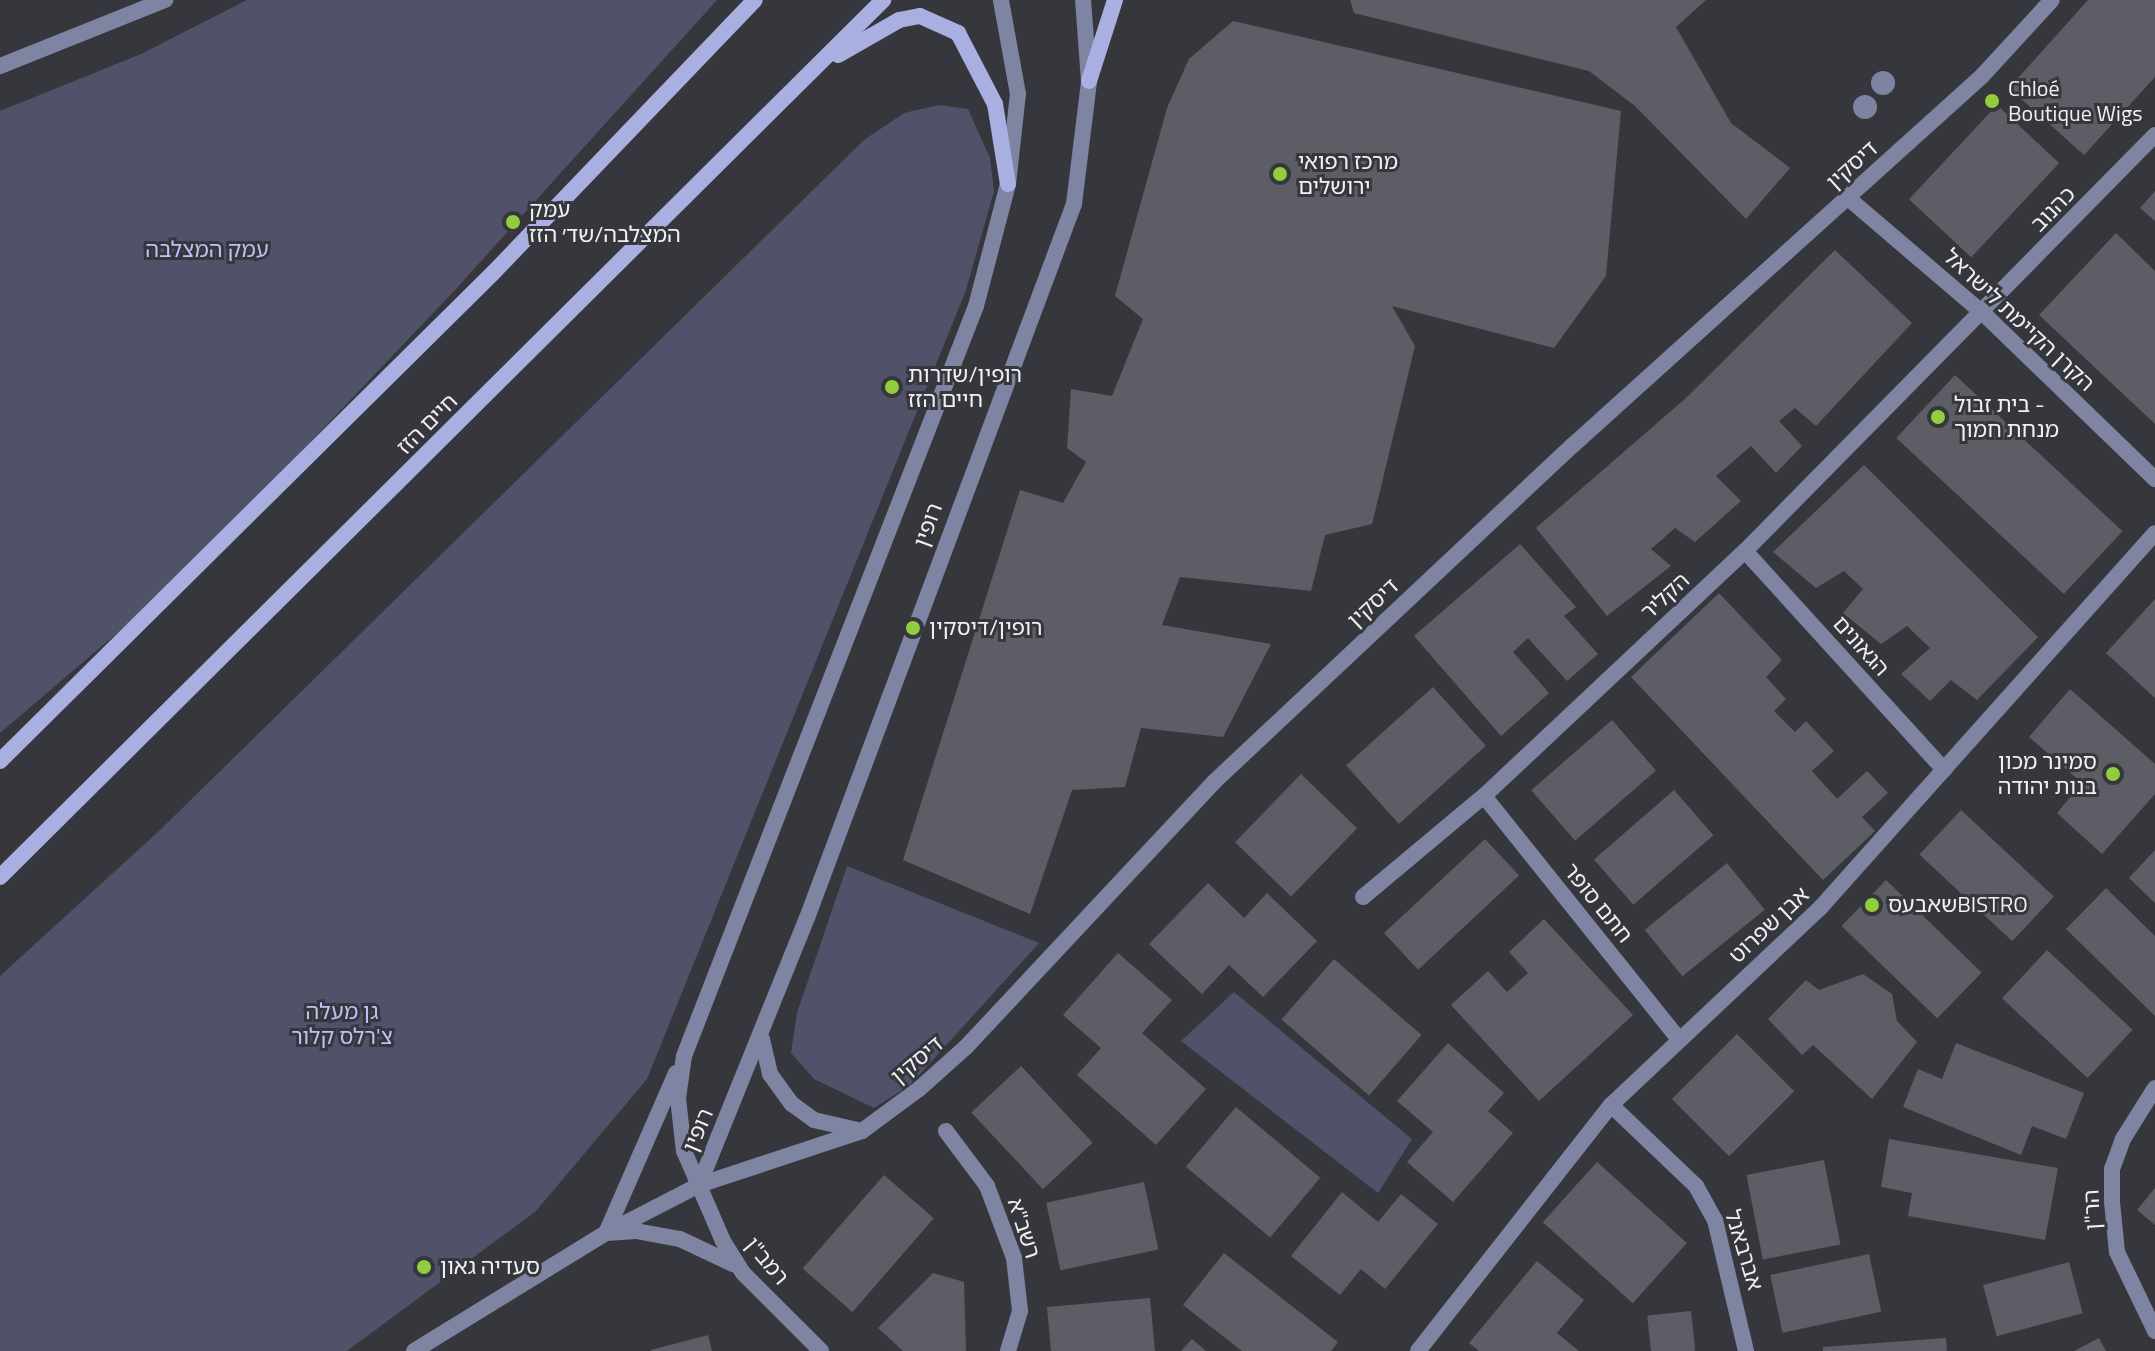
<!DOCTYPE html>
<html>
<head>
<meta charset="utf-8">
<style>
	body { margin:0 }
	#map { position:relative; width:2155px; height:1351px; overflow:hidden; background:#36373d; font-family:"Titillium Web","Noto Sans Hebrew",sans-serif }
	div>[style] { position:absolute }
	[style*='--x'] { left:calc(var(--x)*1px); top:calc(var(--y)*1px); width:calc(var(--w)*1px); rotate:calc(var(--a)*1deg) }
	.green>* { inset:0; background:#4f5269 }
	.building>* { inset:0; background:#5d5e65; transform-origin:0 0 }
	.minor>* { height:16px; margin:-8px; padding:0 8px; transform-origin:8px; border-radius:8px; background:#8084a3 }
	.tertiary>* { height:16px; margin:-8px; padding:0 8px; transform-origin:8px; border-radius:8px; background:#8084a3 }
	.secondary>* { height:16px; margin:-8px; padding:0 8px; transform-origin:8px; border-radius:8px; background:#a9afe0 }
	.trees>* { width:24px; height:24px; margin:-12px; border-radius:50%; background:#7f83a2 }
	.dots>* { width:22px; height:22px; translate:-50% -50%; box-sizing:border-box; border:4px solid #36373d; border-radius:50% }
	span { translate:-50% -50%; white-space:nowrap; text-align:center; line-height:1.15; -webkit-text-stroke:6px #36373d; paint-order:stroke }
	.poi-label { font-size:22px; color:#f0f0f4 }
	.left { translate:0 -50%; text-align:left }
	.right { translate:-100% -50%; text-align:right }
	.street-label { font-size:22px; color:#f0f0f4 }
	.park-label { font-size:22px; color:#bbc1f5 }
</style>
</head>
<body>
<div id="map">
	<div class="green">
		<div style="clip-path:polygon(247px 0,717px 0,455px 290px,178px 581px,0 733px,0 111px,141px 54px)"></div>
		<div style="clip-path:polygon(939px 105px,968px 109px,990px 158px,994px 191px,966px 290px,647px 1079px,536px 1211px,347px 1351px,0 1351px,0 976px,159px 831px,864px 140px,904px 113px)"></div>
		<div style="clip-path:polygon(847px 866px,1039px 943px,910px 1085px,874px 1108px,814px 1079px,791px 1053px,797px 1013px)"></div>
		<div style="clip-path:polygon(1234px 992px,1412px 1139px,1378px 1193px,1181px 1041px)"></div>
	</div>
	<div class="building">
		<div style="clip-path:polygon(1350px 0,1706px 0,1676px 27px,1731px 123px,1790px 168px,1746px 219px,1635px 106px,1589px 71px,1354px 13px)"></div>
		<div style="clip-path:polygon(2088px 0,2155px 0,2155px 77px,2084px 155px,2009px 88px)"></div>
		<div style="clip-path:polygon(1233px 21px,1621px 111px,1606px 276px,1554px 348px,1392px 306px,1415px 346px,1372px 524px,1325px 535px,1311px 591px,1180px 577px,1162px 625px,1271px 644px,1223px 737px,1141px 728px,1125px 787px,1072px 790px,1030px 914px,903px 860px,1020px 490px,1063px 503px,1086px 462px,1067px 448px,1071px 389px,1112px 396px,1143px 319px,1115px 296px,1167px 108px,1189px 59px)"></div>
		<div style="left:1997px;top:105px;width:85px;height:129px;rotate:43deg"></div>
		<div style="clip-path:polygon(2155px 191px,2155px 221px,2140px 208px)"></div>
		<div style="clip-path:polygon(2116px 233px,2155px 271px,2155px 424px,2039px 315px)"></div>
		<div style="clip-path:polygon(1835px 250px,1912px 323px,1816px 426px,1795px 408px,1779px 421px,1802px 446px,1776px 473px,1751px 446px,1716px 476px,1741px 501px,1695px 542px,1675px 528px,1651px 549px,1671px 566px,1607px 616px,1536px 528px,1686px 398px)"></div>
		<div style="left:1955px;top:375px;width:229px;height:86px;rotate:43deg"></div>
		<div style="clip-path:polygon(1864px 465px,2038px 637px,1977px 700px,1951px 680px,1930px 701px,1901px 674px,1930px 648px,1907px 626px,1881px 644px,1843px 613px,1863px 589px,1844px 571px,1816px 588px,1773px 552px)"></div>
		<div style="clip-path:polygon(1520px 544px,1576px 607px,1564px 616px,1598px 654px,1567px 681px,1528px 638px,1513px 652px,1549px 693px,1501px 736px,1414px 636px)"></div>
		<div style="clip-path:polygon(1719px 593px,1782px 660px,1766px 677px,1786px 699px,1774px 711px,1795px 732px,1806px 721px,1834px 751px,1812px 771px,1837px 799px,1867px 771px,1888px 793px,1862px 817px,1875px 831px,1823px 880px,1631px 677px)"></div>
		<div style="clip-path:polygon(2155px 599px,2155px 698px,2106px 653px)"></div>
		<div style="left:1433px;top:687px;width:79px;height:117px;rotate:48deg"></div>
		<div style="clip-path:polygon(2070px 689px,2155px 764px,2155px 794px,2102px 854px,2057px 813px,2082px 783px,2029px 737px)"></div>
		<div style="left:1612px;top:720px;width:67px;height:107px;rotate:49deg"></div>
		<div style="left:1301px;top:774px;width:78px;height:95px;rotate:44deg"></div>
		<div style="left:1674px;top:790px;width:60px;height:106px;rotate:49deg"></div>
		<div style="left:1961px;top:810px;width:127px;height:61px;rotate:43deg"></div>
		<div style="left:1485px;top:839px;width:50px;height:138px;rotate:47deg"></div>
		<div style="clip-path:polygon(2155px 850px,2155px 903px,2129px 878px)"></div>
		<div style="left:1727px;top:863px;width:60px;height:106px;rotate:51deg"></div>
		<div style="left:1886px;top:880px;width:133px;height:64px;rotate:44deg"></div>
		<div style="clip-path:polygon(1208px 883px,1244px 918px,1267px 893px,1317px 941px,1263px 997px,1229px 965px,1202px 994px,1149px 944px)"></div>
		<div style="clip-path:polygon(2106px 888px,2155px 936px,2155px 1016px,2066px 929px)"></div>
		<div style="clip-path:polygon(1544px 919px,1633px 1015px,1539px 1101px,1451px 1005px,1488px 971px,1507px 992px,1528px 973px,1509px 952px)"></div>
		<div style="left:2047px;top:950px;width:117px;height:66px;rotate:43deg"></div>
		<div style="clip-path:polygon(1118px 953px,1172px 1000px,1142px 1033px,1206px 1089px,1156px 1145px,1077px 1075px,1101px 1048px,1063px 1015px)"></div>
		<div style="left:1334px;top:959px;width:116px;height:80px;rotate:41deg"></div>
		<div style="clip-path:polygon(1863px 974px,1892px 994px,1897px 1021px,1917px 1042px,1872px 1099px,1813px 1045px,1802px 1055px,1768px 1019px,1806px 980px,1819px 990px)"></div>
		<div style="left:1737px;top:1034px;width:81px;height:92px;rotate:45deg"></div>
		<div style="clip-path:polygon(1448px 1043px,1504px 1093px,1488px 1111px,1513px 1133px,1453px 1202px,1407px 1162px,1433px 1132px,1397px 1101px)"></div>
		<div style="clip-path:polygon(1956px 1043px,2084px 1093px,2066px 1139px,2032px 1126px,2021px 1155px,1903px 1107px,1918px 1069px,1942px 1079px)"></div>
		<div style="left:1021px;top:1066px;width:105px;height:68px;rotate:47deg"></div>
		<div style="left:1236px;top:1107px;width:110px;height:78px;rotate:40deg"></div>
		<div style="clip-path:polygon(1889px 1139px,2058px 1168px,2045px 1240px,1908px 1216px,1912px 1193px,1881px 1187px)"></div>
		<div style="left:1824px;top:1160px;width:86px;height:79px;rotate:79deg"></div>
		<div style="left:1597px;top:1162px;width:121px;height:81px;rotate:42deg"></div>
		<div style="left:884px;top:1175px;width:66px;height:124px;rotate:41deg"></div>
		<div style="left:1144px;top:1182px;width:69px;height:100px;rotate:78deg"></div>
		<div style="clip-path:polygon(2155px 1188px,2155px 1225px,2137px 1210px)"></div>
		<div style="clip-path:polygon(1342px 1192px,1378px 1222px,1401px 1194px,1438px 1224px,1385px 1289px,1361px 1269px,1340px 1295px,1291px 1256px)"></div>
		<div style="clip-path:polygon(1224px 1253px,1338px 1342px,1331px 1351px,1242px 1351px,1183px 1305px)"></div>
		<div style="left:1869px;top:1254px;width:59px;height:101px;rotate:78deg"></div>
		<div style="clip-path:polygon(1537px 1261px,1584px 1300px,1557px 1333px,1579px 1351px,1479px 1351px,1469px 1343px)"></div>
		<div style="left:2069px;top:1262px;width:53px;height:89px;rotate:75deg"></div>
		<div style="clip-path:polygon(933px 1273px,964px 1282px,966px 1351px,903px 1351px,878px 1328px)"></div>
		<div style="clip-path:polygon(1150px 1298px,1155px 1351px,1051px 1351px,1047px 1307px)"></div>
		<div style="left:1691px;top:1311px;width:40px;height:44px;rotate:84deg"></div>
		<div style="clip-path:polygon(708px 1335px,712px 1351px,651px 1351px,651px 1350px)"></div>
		<div style="clip-path:polygon(1946px 1338px,1947px 1351px,1823px 1351px,1823px 1347px)"></div>
		<div style="clip-path:polygon(2099px 1338px,2106px 1351px,2074px 1351px)"></div>
		<div style="clip-path:polygon(1192px 1339px,1206px 1351px,1181px 1351px)"></div>
	</div>
	<div class="minor">
		<div style="--x:1848;--y:198;--w:179;--a:40.5"></div>
		<div style="--x:1984;--y:314;--w:238;--a:44"></div>
		<div style="--x:1745;--y:551;--w:296;--a:47.7"></div>
		<div style="--x:1484;--y:796;--w:310;--a:51.3"></div>
		<div style="--x:1363;--y:897;--w:158;--a:-39.9"></div>
		<div style="--x:1484;--y:796;--w:358;--a:-43.2"></div>
		<div style="--x:1745;--y:551;--w:584;--a:-45.42"></div>
		<div style="--x:2155;--y:1088;--w:60;--a:122.1"></div>
		<div style="--x:2123;--y:1139;--w:32;--a:110"></div>
		<div style="--x:2112;--y:1169;--w:33;--a:90"></div>
		<div style="--x:2112;--y:1202;--w:50;--a:84.3"></div>
		<div style="--x:2117;--y:1252;--w:88;--a:64.3"></div>
		<div style="--x:1611;--y:1105;--w:117;--a:43.6"></div>
		<div style="--x:1696;--y:1186;--w:39;--a:61"></div>
		<div style="--x:1715;--y:1220;--w:135;--a:76.7"></div>
		<div style="--x:946;--y:1131;--w:69;--a:53.3"></div>
		<div style="--x:987;--y:1186;--w:77;--a:69.4"></div>
		<div style="--x:1014;--y:1258;--w:53;--a:83.5"></div>
		<div style="--x:1020;--y:1311;--w:42;--a:106.7"></div>
		<div style="--x:414;--y:1351;--w:225;--a:-31.6"></div>
		<div style="--x:606;--y:1233;--w:105;--a:-27.3"></div>
		<div style="--x:699;--y:1185;--w:172;--a:-18.3"></div>
		<div style="--x:862;--y:1131;--w:71;--a:-36.4"></div>
		<div style="--x:919;--y:1089;--w:63;--a:-41.8"></div>
		<div style="--x:966;--y:1047;--w:364;--a:-46.9"></div>
		<div style="--x:1215;--y:781;--w:490;--a:-43.2"></div>
		<div style="--x:1572;--y:446;--w:552;--a:-42.06"></div>
		<div style="--x:1982;--y:76;--w:103;--a:-47.4"></div>
		<div style="--x:1418;--y:1351;--w:313;--a:-51.9"></div>
		<div style="--x:1611;--y:1105;--w:289;--a:-43.3"></div>
		<div style="--x:1821;--y:907;--w:501;--a:-48.23"></div>
	</div>
	<div class="tertiary">
		<div style="--x:0;--y:66;--w:178;--a:-21.8"></div>
		<div style="--x:762;--y:1039;--w:36;--a:77"></div>
		<div style="--x:770;--y:1074;--w:37;--a:54"></div>
		<div style="--x:792;--y:1104;--w:27;--a:36"></div>
		<div style="--x:814;--y:1120;--w:49;--a:12.9"></div>
		<div style="--x:676;--y:1073;--w:175;--a:113.6"></div>
		<div style="--x:606;--y:1233;--w:30;--a:-4"></div>
		<div style="--x:636;--y:1231;--w:45;--a:10.3"></div>
		<div style="--x:680;--y:1239;--w:59;--a:25.3"></div>
		<div style="--x:699;--y:1185;--w:288;--a:-68"></div>
		<div style="--x:807;--y:918;--w:762;--a:-69.5"></div>
		<div style="--x:1074;--y:204;--w:124;--a:-83"></div>
		<div style="--x:1089;--y:81;--w:81;--a:-94.2"></div>
		<div style="--x:821;--y:1351;--w:110;--a:-135"></div>
		<div style="--x:743;--y:1273;--w:38;--a:-122"></div>
		<div style="--x:723;--y:1241;--w:98;--a:-113.4"></div>
		<div style="--x:684;--y:1151;--w:53;--a:-96.5"></div>
		<div style="--x:678;--y:1098;--w:42;--a:-81.9"></div>
		<div style="--x:684;--y:1056;--w:805;--a:-68.73"></div>
		<div style="--x:976;--y:306;--w:126;--a:-75.3"></div>
		<div style="--x:1008;--y:184;--w:91;--a:-83.7"></div>
		<div style="--x:1018;--y:94;--w:96;--a:-100.3"></div>
	</div>
	<div class="secondary">
		<div style="--x:838;--y:55;--w:70;--a:-29.8"></div>
		<div style="--x:899;--y:20;--w:21;--a:-11"></div>
		<div style="--x:920;--y:16;--w:42;--a:24.1"></div>
		<div style="--x:958;--y:33;--w:80;--a:62.5"></div>
		<div style="--x:995;--y:104;--w:81;--a:80.8"></div>
		<div style="--x:1089;--y:81;--w:85;--a:-72.2"></div>
		<div style="--x:0;--y:761;--w:694;--a:-44.71"></div>
		<div style="--x:493;--y:273;--w:378;--a:-46.2"></div>
		<div style="--x:0;--y:877;--w:1245;--a:-44.8"></div>
	</div>
	<div class="trees">
		<div style="left:1883px;top:83px"></div>
		<div style="left:1865px;top:107px"></div>
	</div>
	<div class="dots">
		<div style="left:1992px;top:101px;background:#92cd3e"></div>
		<div style="left:1280px;top:174px;background:#92cd3e"></div>
		<div style="left:513px;top:222px;background:#92cd3e"></div>
		<div style="left:892px;top:387px;background:#92cd3e"></div>
		<div style="left:1938px;top:417px;background:#92cd3e"></div>
		<div style="left:913px;top:628px;background:#92cd3e"></div>
		<div style="left:2113px;top:774px;background:#92cd3e"></div>
		<div style="left:1872px;top:905px;background:#92cd3e"></div>
		<div style="left:424px;top:1267px;background:#92cd3e"></div>
	</div>
	<div class="poi-label">
		<span class="left" style="left:2008px;top:101px">Chloé<br>Boutique Wigs</span>
		<span class="left" style="left:1298px;top:174px">מרכז רפואי<br>ירושלים</span>
		<span class="left" style="left:529px;top:222px">עמק<br>המצלבה/שד׳ הזז</span>
		<span class="left" style="left:908px;top:387px">רופין/שדרות<br>חיים הזז</span>
		<span class="left" style="left:1954px;top:417px">בית זבול -<br>מנחת חמוך</span>
		<span class="left" style="left:929px;top:628px">רופין/דיסקין</span>
		<span class="right" style="left:2097px;top:774px">סמינר מכון<br>בנות יהודה</span>
		<span class="left" style="left:1888px;top:905px">שאבעסBISTRO</span>
		<span class="left" style="left:440px;top:1267px">סעדיה גאון</span>
	</div>
	<div class="street-label">
		<span style="left:1852px;top:165px;rotate:-42deg">דיסקין</span>
		<span style="left:2053px;top:209px;rotate:-46deg">כהנוב</span>
		<span style="left:2019px;top:320px;rotate:43deg">הקרן הקיימת לישראל</span>
		<span style="left:427px;top:424px;rotate:-45deg">חיים הזז</span>
		<span style="left:928px;top:525px;rotate:-70deg">רופין</span>
		<span style="left:1665px;top:596px;rotate:-43deg">הקליר</span>
		<span style="left:1373px;top:603px;rotate:-43deg">דיסקין</span>
		<span style="left:1861px;top:646px;rotate:48deg">הגאונים</span>
		<span style="left:1598px;top:903px;rotate:51deg">חתם סופר</span>
		<span style="left:1769px;top:925px;rotate:-43deg">אבן שפרוט</span>
		<span style="left:917px;top:1060px;rotate:-40deg">דיסקין</span>
		<span style="left:698px;top:1130px;rotate:-67deg">רופין</span>
		<span style="left:2092px;top:1210px;rotate:-93deg">הר"ן</span>
		<span style="left:1024px;top:1228px;rotate:72deg">רשב"א</span>
		<span style="left:1744px;top:1250px;rotate:73deg">אברבאנל</span>
		<span style="left:767px;top:1261px;rotate:50deg">רמב"ן</span>
	</div>
	<div class="park-label">
		<span style="left:207px;top:250px">עמק המצלבה</span>
		<span style="left:342px;top:1024px">גן מעלה<br>צ'רלס קלור</span>
	</div>
</div>
</body>
</html>
